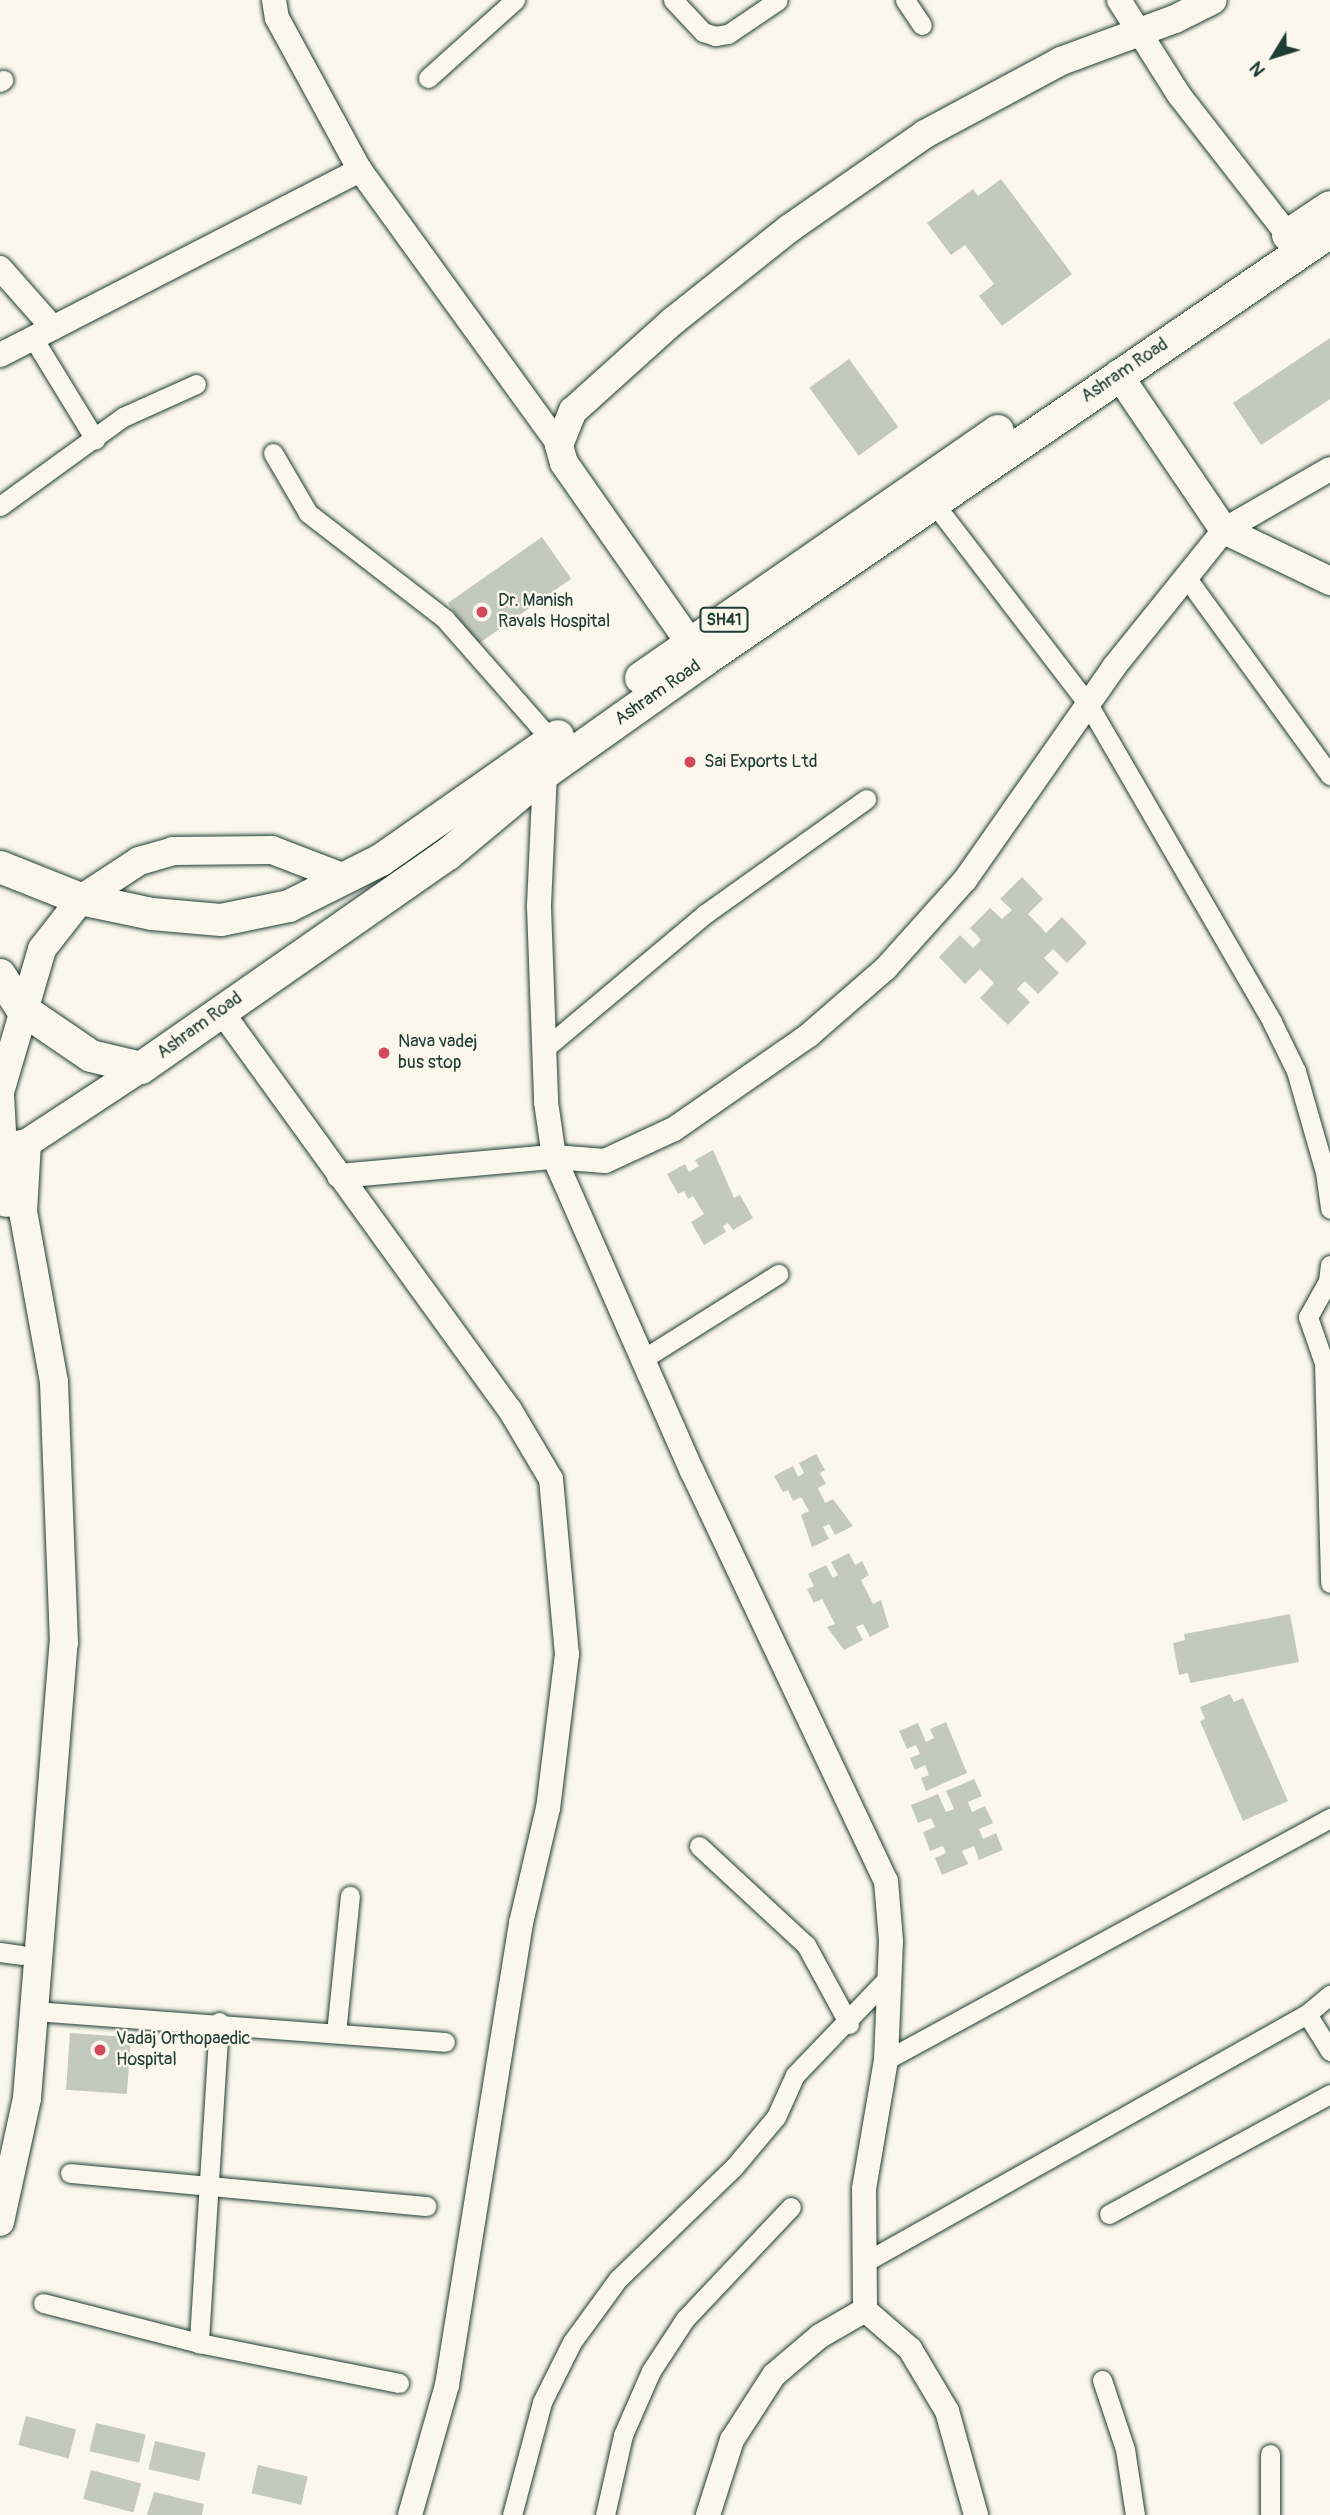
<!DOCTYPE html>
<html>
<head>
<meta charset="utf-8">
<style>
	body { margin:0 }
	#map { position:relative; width:1330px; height:2515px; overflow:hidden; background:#fbf7ec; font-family:Pangolin,sans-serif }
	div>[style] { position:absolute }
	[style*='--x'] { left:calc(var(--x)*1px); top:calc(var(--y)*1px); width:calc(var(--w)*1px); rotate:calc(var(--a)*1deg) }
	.building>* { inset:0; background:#c4c9be; transform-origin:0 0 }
	.roads { filter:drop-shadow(0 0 2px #1f3d34) drop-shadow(0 0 2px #1f3d34) }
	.minor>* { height:19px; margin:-9.5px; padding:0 9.5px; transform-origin:9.5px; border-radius:9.5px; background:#fbf7ec }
	.tertiary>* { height:24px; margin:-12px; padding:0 12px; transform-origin:12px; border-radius:12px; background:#fbf7ec }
	.secondary>* { height:28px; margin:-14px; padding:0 14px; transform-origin:14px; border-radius:14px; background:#fbf7ec }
	.primary>* { height:32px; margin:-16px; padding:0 16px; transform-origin:16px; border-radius:16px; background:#fbf7ec }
	.dots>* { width:19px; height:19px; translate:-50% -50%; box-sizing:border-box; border:4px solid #fbf7ec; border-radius:50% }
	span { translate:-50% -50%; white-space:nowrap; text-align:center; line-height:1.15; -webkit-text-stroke:5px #fbf7ec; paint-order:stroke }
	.shield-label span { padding:2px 5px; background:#fbf7ec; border:2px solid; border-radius:5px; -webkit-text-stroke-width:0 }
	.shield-label { font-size:16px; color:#1f3d34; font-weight:700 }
	.street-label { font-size:18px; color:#1f3d34 }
	.poi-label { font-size:18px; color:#1f3d34 }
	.left { translate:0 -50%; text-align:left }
	.north { position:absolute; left:1239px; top:21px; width:70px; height:70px; -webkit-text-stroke:5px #fbf7ec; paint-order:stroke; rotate:232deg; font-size:19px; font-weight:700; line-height:28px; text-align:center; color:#1f3d34 }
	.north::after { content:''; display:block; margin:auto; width:24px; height:32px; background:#1f3d34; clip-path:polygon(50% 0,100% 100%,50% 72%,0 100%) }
</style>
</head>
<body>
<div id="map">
	<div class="building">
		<div style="clip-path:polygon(1001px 179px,1072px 274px,1002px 326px,979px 296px,994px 284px,965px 245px,951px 255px,927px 223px,973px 189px,978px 196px)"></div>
		<div style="clip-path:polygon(1330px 338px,1330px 399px,1261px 445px,1233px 403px)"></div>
		<div style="left:849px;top:359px;width:84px;height:49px;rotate:54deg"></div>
		<div style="left:542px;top:537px;width:51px;height:115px;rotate:55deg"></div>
		<div style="clip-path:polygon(1022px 877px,1043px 899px,1028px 914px,1046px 933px,1062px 917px,1087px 943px,1067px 963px,1053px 949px,1044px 958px,1059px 973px,1038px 994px,1025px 981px,1017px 989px,1030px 1002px,1008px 1025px,980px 998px,994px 983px,980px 969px,965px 984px,939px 957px,960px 935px,973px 948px,981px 940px,970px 928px,990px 908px,1002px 919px,1012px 910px,1000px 899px)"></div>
		<div style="clip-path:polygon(713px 1150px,734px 1198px,740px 1195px,753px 1218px,733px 1230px,728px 1223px,723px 1226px,726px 1232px,704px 1245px,691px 1222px,704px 1214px,693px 1196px,688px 1199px,684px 1191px,678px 1194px,667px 1174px,685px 1164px,689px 1172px,699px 1166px,695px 1160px)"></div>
		<div style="clip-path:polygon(816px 1454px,825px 1470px,820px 1473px,826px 1484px,818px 1488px,825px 1503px,833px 1499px,853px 1526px,835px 1535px,829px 1524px,823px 1527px,829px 1539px,812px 1547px,801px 1515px,809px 1511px,801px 1497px,793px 1501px,788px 1490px,783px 1492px,774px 1476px,793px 1466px,798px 1477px,804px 1473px,799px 1463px)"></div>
		<div style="clip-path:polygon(849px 1553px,855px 1565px,862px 1561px,869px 1575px,861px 1580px,873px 1604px,881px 1600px,889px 1627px,870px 1637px,863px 1624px,856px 1627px,863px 1640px,844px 1650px,827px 1627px,835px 1624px,822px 1599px,814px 1603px,807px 1589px,814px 1586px,808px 1574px,826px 1565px,833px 1578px,838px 1575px,831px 1562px)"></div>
		<div style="clip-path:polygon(1290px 1614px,1299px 1662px,1190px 1683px,1188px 1673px,1179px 1675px,1173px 1643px,1185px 1640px,1184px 1634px)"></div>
		<div style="clip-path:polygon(1230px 1694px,1234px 1702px,1243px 1698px,1288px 1801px,1243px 1821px,1200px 1721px,1205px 1719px,1200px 1707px)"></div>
		<div style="clip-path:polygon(946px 1722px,967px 1773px,926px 1791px,921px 1778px,929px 1775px,925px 1765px,915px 1770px,910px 1758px,920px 1754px,916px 1745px,907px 1749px,899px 1731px,918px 1723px,926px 1742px,934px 1738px,930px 1729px)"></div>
		<div style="clip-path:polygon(974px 1779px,982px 1796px,968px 1802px,972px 1812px,985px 1806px,993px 1823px,979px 1829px,983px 1839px,996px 1833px,1003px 1850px,979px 1860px,974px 1846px,962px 1851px,968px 1864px,942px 1875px,935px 1858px,946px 1853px,943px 1846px,930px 1851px,923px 1832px,935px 1827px,931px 1818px,918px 1823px,911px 1805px,938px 1794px,946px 1812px,954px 1809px,946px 1791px)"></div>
		<div style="left:70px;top:2033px;width:61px;height:57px;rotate:4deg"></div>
		<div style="left:26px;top:2416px;width:52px;height:30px;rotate:15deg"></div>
		<div style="left:96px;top:2423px;width:51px;height:29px;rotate:13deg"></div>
		<div style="left:155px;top:2441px;width:52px;height:29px;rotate:13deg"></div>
		<div style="left:258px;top:2465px;width:51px;height:29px;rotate:13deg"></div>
		<div style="left:91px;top:2470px;width:52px;height:30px;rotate:15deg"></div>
		<div style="clip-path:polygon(154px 2492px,204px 2504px,202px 2515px,147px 2515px)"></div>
	</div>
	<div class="roads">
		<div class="minor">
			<div style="--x:673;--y:0;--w:44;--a:46.8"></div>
			<div style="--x:703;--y:32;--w:13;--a:18"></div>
			<div style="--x:715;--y:36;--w:13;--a:-9"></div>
			<div style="--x:728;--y:34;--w:60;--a:-34.2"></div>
			<div style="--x:905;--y:0;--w:30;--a:56"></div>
			<div style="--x:428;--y:78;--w:117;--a:-41.9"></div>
			<div style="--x:0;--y:82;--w:4;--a:-34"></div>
			<div style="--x:33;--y:338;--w:119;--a:58.5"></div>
			<div style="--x:273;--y:453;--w:69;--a:59.7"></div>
			<div style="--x:308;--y:513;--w:173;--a:37.7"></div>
			<div style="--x:445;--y:619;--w:162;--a:48.7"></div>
			<div style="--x:933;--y:502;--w:255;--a:52.5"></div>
			<div style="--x:1088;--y:704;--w:367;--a:59.9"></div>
			<div style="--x:1272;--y:1022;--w:55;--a:63.9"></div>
			<div style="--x:1296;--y:1071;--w:105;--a:74"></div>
			<div style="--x:1325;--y:1172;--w:37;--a:82"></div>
			<div style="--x:0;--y:506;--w:152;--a:-35.9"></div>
			<div style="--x:123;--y:417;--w:80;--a:-24.3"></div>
			<div style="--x:1186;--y:577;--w:245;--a:54"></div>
			<div style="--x:544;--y:1049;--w:210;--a:-40"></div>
			<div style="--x:705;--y:914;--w:198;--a:-35.5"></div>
			<div style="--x:1330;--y:1265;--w:16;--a:97"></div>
			<div style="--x:1328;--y:1281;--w:41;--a:119.1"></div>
			<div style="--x:1308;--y:1317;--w:49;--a:70.8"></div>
			<div style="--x:1324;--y:1363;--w:220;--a:88.4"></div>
			<div style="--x:643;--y:1359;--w:160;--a:-32.2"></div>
			<div style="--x:699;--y:1846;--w:146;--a:42.8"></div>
			<div style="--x:806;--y:1945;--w:90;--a:61.4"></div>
			<div style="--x:0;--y:1952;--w:21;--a:8"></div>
			<div style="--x:34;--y:2011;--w:412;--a:4.3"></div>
			<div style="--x:1307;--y:2014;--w:44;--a:58.1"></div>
			<div style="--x:219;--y:2022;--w:322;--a:93.6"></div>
			<div style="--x:199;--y:2343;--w:204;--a:11.3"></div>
			<div style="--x:336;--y:2033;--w:138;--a:-84.2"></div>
			<div style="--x:886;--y:2060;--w:506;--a:-28.59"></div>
			<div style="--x:70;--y:2173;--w:358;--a:5.3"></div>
			<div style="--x:1109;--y:2214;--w:251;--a:-28.5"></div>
			<div style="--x:865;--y:2262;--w:507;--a:-29.3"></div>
			<div style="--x:1307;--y:2014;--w:30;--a:-40"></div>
			<div style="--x:43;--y:2303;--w:161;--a:14.4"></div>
			<div style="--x:1102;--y:2380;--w:73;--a:71.6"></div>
			<div style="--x:1125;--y:2449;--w:67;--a:81.4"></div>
			<div style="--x:1270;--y:2454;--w:61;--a:90"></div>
			<div style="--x:512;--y:2515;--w:117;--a:-75.1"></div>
			<div style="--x:542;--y:2402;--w:67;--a:-63.4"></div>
			<div style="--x:572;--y:2342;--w:78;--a:-53.9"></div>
			<div style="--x:618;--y:2279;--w:161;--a:-44"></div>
			<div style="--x:734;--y:2167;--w:65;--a:-50"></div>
			<div style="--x:776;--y:2117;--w:46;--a:-65.7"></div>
			<div style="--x:795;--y:2075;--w:133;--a:-46.2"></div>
			<div style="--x:605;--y:2515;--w:82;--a:-77.3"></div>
			<div style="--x:623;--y:2435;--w:70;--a:-66.4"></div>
			<div style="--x:651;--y:2371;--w:62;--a:-56.8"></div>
			<div style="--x:685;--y:2319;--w:154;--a:-46.6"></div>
		</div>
		<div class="tertiary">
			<div style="--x:274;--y:0;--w:18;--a:81"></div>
			<div style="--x:277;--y:18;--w:173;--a:61.4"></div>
			<div style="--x:360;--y:170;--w:339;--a:54.1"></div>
			<div style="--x:1119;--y:0;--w:112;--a:57.7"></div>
			<div style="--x:1179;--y:95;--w:177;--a:52.1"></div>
			<div style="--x:0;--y:268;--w:80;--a:48.5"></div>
			<div style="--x:0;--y:355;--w:405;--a:-27.2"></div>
			<div style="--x:545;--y:773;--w:134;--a:92.6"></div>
			<div style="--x:539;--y:907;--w:195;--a:87.9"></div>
			<div style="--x:546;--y:1102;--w:56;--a:81.7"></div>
			<div style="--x:554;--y:1157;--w:343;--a:66.3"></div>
			<div style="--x:692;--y:1471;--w:454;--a:64.7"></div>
			<div style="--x:886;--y:1881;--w:60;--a:85.2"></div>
			<div style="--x:891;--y:1941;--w:119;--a:92.4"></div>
			<div style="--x:886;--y:2060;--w:131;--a:99.7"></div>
			<div style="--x:864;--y:2189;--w:121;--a:89.5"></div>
			<div style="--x:865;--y:2310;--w:60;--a:40.9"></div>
			<div style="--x:910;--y:2349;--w:72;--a:59.2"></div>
			<div style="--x:947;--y:2411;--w:108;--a:74.4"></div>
			<div style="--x:221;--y:1011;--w:493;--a:54.1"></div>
			<div style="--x:510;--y:1410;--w:80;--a:59.3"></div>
			<div style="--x:551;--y:1479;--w:176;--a:84.8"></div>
			<div style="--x:567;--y:1654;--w:155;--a:97"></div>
			<div style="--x:548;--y:1808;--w:118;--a:103.2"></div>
			<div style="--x:521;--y:1923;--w:468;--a:99.1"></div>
			<div style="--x:447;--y:2385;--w:135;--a:105.9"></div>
			<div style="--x:339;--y:1176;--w:216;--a:-5.1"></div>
			<div style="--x:554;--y:1157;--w:51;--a:4.5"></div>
			<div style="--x:605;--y:1161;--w:76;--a:-24.9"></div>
			<div style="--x:674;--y:1129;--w:165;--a:-34.8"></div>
			<div style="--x:809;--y:1035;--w:102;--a:-41"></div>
			<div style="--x:886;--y:968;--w:118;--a:-48.1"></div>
			<div style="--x:965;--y:880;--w:260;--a:-55"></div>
			<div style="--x:1114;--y:667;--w:176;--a:-51.2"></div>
			<div style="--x:1224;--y:530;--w:122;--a:-29.9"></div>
			<div style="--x:708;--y:2515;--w:79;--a:-72.3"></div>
			<div style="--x:732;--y:2440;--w:77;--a:-57.1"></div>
			<div style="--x:774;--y:2375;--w:60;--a:-40.3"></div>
			<div style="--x:820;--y:2336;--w:52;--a:-30"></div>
		</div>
		<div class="secondary">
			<div style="--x:1118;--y:374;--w:189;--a:55.8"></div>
			<div style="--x:1224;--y:530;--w:118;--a:25.7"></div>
			<div style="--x:690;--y:643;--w:220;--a:-125"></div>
			<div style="--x:564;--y:463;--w:19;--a:-106"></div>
			<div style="--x:559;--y:445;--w:37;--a:-68"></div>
			<div style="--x:573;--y:411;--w:135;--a:-42"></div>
			<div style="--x:673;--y:321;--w:149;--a:-38.5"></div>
			<div style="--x:790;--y:228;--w:165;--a:-34.8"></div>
			<div style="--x:925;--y:134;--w:154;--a:-28.2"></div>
			<div style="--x:1061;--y:61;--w:121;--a:-20.2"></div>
			<div style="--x:1175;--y:19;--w:42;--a:-26.6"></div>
			<div style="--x:0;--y:1092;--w:149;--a:-73.6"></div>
			<div style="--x:42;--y:949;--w:63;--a:-52"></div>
			<div style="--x:81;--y:899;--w:69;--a:-33.2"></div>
			<div style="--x:139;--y:861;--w:35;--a:-16"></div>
			<div style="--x:173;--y:851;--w:99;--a:-0.6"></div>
			<div style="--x:272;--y:850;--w:78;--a:21"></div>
			<div style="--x:0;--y:1095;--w:108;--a:86.8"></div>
			<div style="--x:11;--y:1146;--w:16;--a:-11"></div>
			<div style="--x:27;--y:1143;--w:136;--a:-33.3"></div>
			<div style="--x:0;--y:2222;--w:127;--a:-77.7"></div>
			<div style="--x:27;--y:2098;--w:457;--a:-85.4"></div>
			<div style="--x:64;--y:1643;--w:261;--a:-92.2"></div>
			<div style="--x:54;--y:1382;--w:173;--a:-100.3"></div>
			<div style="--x:23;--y:1212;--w:69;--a:-86.7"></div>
		</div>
		<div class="primary">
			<div style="--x:1288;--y:235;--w:50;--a:-33.7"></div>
			<div style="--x:641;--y:678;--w:434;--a:-34.7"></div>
			<div style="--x:0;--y:867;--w:87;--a:21.6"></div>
			<div style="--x:81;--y:899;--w:73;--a:11.9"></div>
			<div style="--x:152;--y:914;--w:69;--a:5"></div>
			<div style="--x:221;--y:920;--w:69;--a:-11.6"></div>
			<div style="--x:289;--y:906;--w:103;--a:-26.6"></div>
			<div style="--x:381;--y:860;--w:216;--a:-35"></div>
			<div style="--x:0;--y:975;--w:40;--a:57.1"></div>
			<div style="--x:22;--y:1009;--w:83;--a:34.3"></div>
			<div style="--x:91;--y:1056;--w:51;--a:13.5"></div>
			<div style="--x:141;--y:1068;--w:374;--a:-34.9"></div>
			<div style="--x:448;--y:854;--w:126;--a:-39.9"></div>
			<div style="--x:545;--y:773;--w:194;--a:-35.3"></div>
			<div style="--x:703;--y:661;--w:760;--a:-34.38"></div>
		</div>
	</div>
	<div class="dots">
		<div style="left:482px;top:612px;background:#d1495b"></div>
		<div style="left:690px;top:762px;background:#d1495b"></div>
		<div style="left:384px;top:1053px;background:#d1495b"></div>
		<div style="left:100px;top:2050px;background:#d1495b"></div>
	</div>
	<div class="shield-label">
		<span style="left:724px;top:620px">SH41</span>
	</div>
	<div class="street-label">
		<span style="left:1125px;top:371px;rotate:-34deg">Ashram Road</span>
		<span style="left:658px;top:693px;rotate:-35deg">Ashram Road</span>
		<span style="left:200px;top:1026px;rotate:-36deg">Ashram Road</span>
	</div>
	<div class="poi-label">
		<span class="left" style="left:498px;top:612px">Dr. Manish<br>Ravals Hospital</span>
		<span class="left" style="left:704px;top:762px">Sai Exports Ltd</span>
		<span class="left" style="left:398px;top:1053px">Nava vadej<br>bus stop</span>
		<span class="left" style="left:116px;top:2050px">Vadaj Orthopaedic<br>Hospital</span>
	</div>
	<div class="north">N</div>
</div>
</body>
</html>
